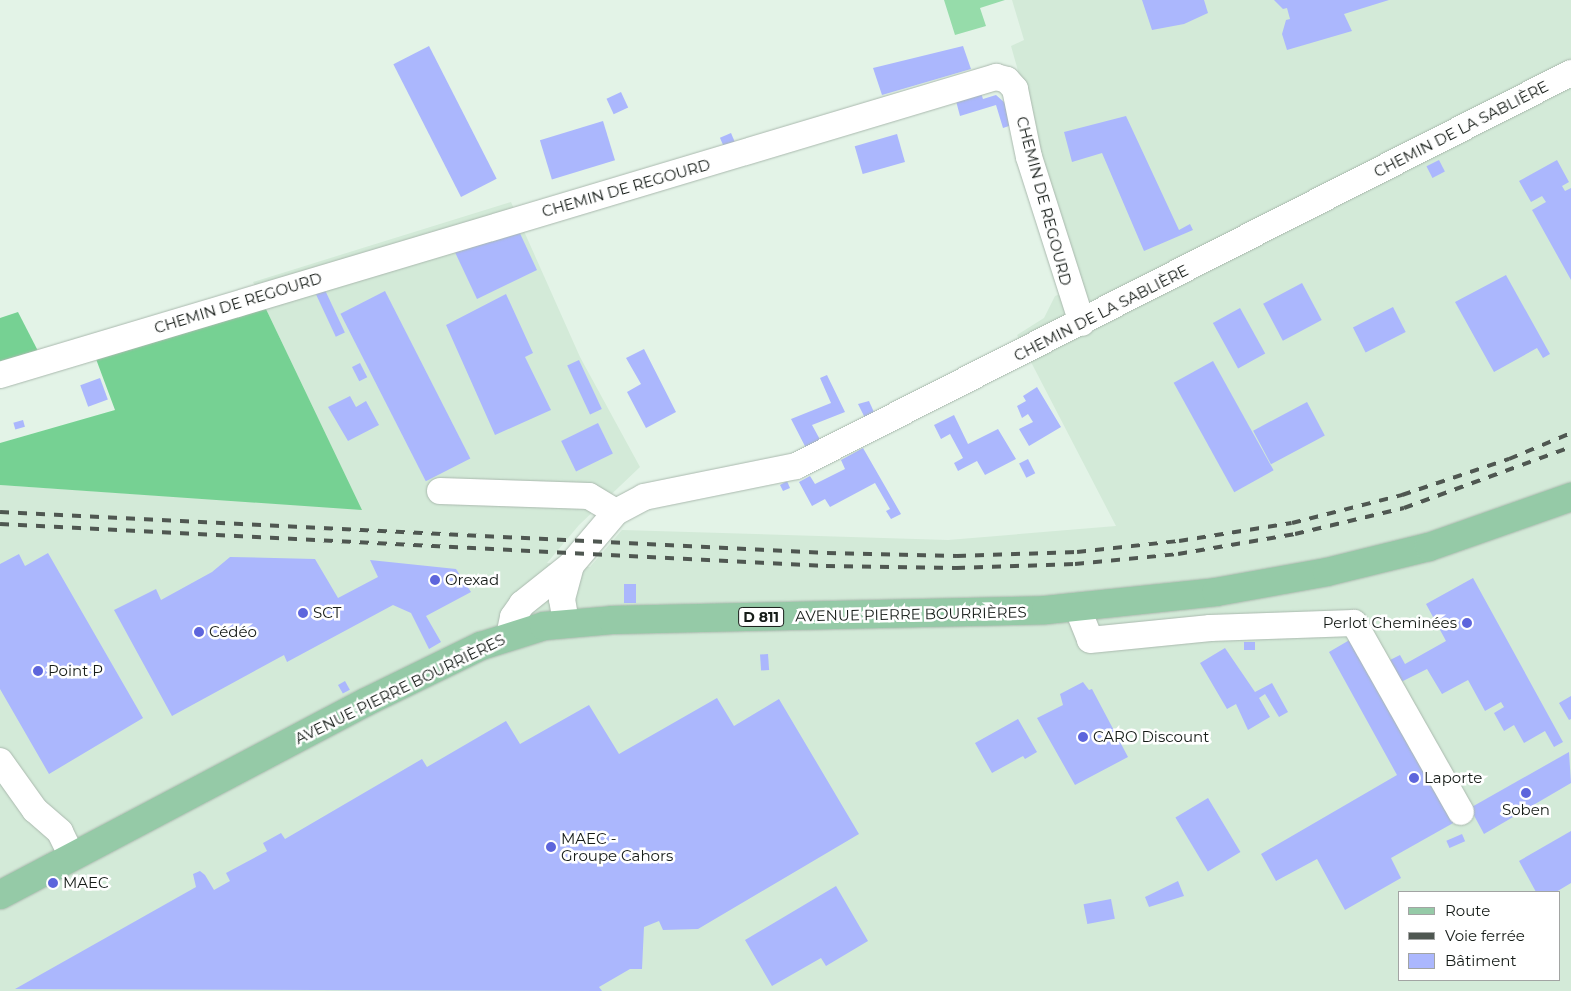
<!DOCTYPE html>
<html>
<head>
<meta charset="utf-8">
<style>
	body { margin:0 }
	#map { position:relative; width:1571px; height:991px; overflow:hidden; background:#e3f3e7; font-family:Montserrat,sans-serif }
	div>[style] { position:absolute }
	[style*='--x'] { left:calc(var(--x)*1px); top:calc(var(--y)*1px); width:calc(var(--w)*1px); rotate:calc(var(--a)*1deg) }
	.built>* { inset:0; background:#d3ead8 }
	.green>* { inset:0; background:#96dcaa }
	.forest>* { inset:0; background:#76d193 }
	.building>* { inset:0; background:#abb7fd; transform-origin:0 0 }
	.roads { filter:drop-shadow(0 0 1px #aab9ae) drop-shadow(0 0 1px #aab9ae) }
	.minor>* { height:26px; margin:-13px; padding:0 13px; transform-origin:13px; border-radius:13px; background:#fff }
	.major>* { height:28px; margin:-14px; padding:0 14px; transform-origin:14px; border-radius:14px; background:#95caa7 }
	.rail>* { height:4px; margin-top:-2px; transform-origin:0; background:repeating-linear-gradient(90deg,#4f5751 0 9px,transparent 0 18px) }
	.dots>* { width:14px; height:14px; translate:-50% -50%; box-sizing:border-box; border:2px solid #fff; border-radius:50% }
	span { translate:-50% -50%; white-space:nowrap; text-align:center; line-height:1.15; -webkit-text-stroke:5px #fff; paint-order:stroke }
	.shield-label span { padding:1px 4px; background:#fff; border:1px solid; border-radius:4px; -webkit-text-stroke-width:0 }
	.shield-label { font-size:14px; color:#161c18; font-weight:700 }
	.street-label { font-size:15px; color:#161c18 }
	.poi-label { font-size:15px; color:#161c18 }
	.left { translate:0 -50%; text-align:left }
	.right { translate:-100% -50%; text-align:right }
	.legend { position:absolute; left:1398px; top:891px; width:162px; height:90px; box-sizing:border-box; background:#fff; border:1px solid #a2a4a3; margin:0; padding:6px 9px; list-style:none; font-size:15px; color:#161c18 }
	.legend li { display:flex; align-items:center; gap:10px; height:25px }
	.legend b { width:25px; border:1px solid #a2a4a3 }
</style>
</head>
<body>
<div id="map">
	<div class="built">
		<div style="clip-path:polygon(evenodd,1012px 0,1571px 0,1571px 991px,0 991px,0 485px,361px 509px,253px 282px,511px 202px,580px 357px,640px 467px,579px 525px,547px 563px,590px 567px,622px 530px,948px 540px,1116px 526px,1017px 335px,1044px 318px,1055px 296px,1079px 287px,1011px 46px,1024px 40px,1012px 0,1400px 892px,1560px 892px,1560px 980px,1400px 980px,1400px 892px)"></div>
	</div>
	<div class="green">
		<div style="clip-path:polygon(944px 0,1005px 0,980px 8px,986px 26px,955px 35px)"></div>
	</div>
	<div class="forest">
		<div style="clip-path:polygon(265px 307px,362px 510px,0 485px,0 443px,115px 410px,96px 359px)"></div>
		<div style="clip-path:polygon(18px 312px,38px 351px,0 363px,0 318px)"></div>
	</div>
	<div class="building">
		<div style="clip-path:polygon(1142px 0,1204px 0,1208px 13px,1184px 24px,1152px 30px)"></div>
		<div style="clip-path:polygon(1274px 0,1389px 0,1344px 14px,1352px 31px,1287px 50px,1282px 34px,1286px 20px,1290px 19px,1287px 8px,1283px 9px)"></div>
		<div style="left:429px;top:46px;width:149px;height:40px;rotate:63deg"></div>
		<div style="clip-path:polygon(963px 46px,971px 69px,882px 95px,873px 68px)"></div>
		<div style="left:621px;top:92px;width:17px;height:16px;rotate:65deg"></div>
		<div style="clip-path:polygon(981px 93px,983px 99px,996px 95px,1005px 103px,1012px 125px,1003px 128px,996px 105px,960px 116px,956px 101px)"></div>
		<div style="clip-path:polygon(1126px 116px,1179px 230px,1190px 224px,1193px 230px,1144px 251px,1102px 153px,1072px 162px,1064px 132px)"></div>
		<div style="left:603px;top:121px;width:41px;height:66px;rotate:73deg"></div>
		<div style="left:731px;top:133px;width:13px;height:12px;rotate:67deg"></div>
		<div style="left:897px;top:134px;width:29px;height:44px;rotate:74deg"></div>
		<div style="left:1439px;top:160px;width:13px;height:14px;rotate:63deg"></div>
		<div style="clip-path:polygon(1557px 160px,1569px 182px,1562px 186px,1565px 191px,1571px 188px,1571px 280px,1532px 210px,1546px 202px,1542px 196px,1531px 202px,1519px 181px)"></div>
		<div style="clip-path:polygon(518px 229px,537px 270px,477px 299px,453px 248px)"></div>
		<div style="clip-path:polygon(1506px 275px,1550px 354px,1543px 358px,1537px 348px,1494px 372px,1455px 302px)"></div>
		<div style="left:1302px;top:283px;width:42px;height:44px;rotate:62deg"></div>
		<div style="left:325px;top:290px;width:47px;height:10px;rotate:65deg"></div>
		<div style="left:385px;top:291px;width:188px;height:50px;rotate:63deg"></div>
		<div style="clip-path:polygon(506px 294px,533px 353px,525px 357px,551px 410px,495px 435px,446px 325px)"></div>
		<div style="left:1393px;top:307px;width:28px;height:45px;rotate:63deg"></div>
		<div style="left:1240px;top:308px;width:52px;height:31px;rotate:61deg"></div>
		<div style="clip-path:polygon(644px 349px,676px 412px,646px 428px,627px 392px,641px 384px,626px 358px)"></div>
		<div style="left:579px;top:360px;width:54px;height:13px;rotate:65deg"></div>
		<div style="left:1213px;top:361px;width:125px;height:45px;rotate:61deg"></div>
		<div style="left:360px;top:363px;width:16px;height:9px;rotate:63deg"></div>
		<div style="clip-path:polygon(827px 375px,845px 412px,812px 425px,823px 445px,808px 452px,791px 419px,831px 403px,820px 378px)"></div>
		<div style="left:100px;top:378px;width:23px;height:21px;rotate:70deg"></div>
		<div style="clip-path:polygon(1037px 387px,1061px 427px,1029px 446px,1019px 429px,1033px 422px,1028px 414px,1022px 418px,1017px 406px,1026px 401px,1023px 396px)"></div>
		<div style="clip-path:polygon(350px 396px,356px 407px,366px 401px,379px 425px,348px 441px,328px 407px)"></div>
		<div style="clip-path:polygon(869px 401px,877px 419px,868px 424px,858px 404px)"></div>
		<div style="left:1307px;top:402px;width:38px;height:61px;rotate:62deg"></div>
		<div style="clip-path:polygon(954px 415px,968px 444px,998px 429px,1016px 459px,985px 475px,977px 461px,958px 471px,954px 463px,963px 458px,950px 434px,941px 439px,934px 425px)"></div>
		<div style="left:23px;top:420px;width:7px;height:10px;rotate:74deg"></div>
		<div style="left:598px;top:423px;width:34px;height:41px;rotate:64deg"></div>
		<div style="clip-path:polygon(863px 448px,901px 514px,891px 519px,886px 511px,890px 509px,875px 483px,830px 507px,825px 499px,812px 506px,799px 482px,810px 476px,815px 484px,845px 469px,841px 460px)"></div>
		<div style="left:1028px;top:459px;width:16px;height:10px;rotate:63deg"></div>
		<div style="clip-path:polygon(787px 481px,790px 488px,783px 491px,780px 485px)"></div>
		<div style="clip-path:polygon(48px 553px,143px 718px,49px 774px,0 689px,0 564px,19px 554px,25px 566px)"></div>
		<div style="clip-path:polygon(230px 557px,315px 559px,338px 598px,378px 577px,370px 560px,456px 569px,471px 592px,426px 616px,441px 642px,429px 649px,411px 613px,393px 605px,287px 662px,284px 655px,172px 716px,114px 610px,156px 589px,161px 600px,212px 572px)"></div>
		<div style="clip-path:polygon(1473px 578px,1563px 742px,1554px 747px,1545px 731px,1524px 743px,1514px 725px,1504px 731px,1494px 713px,1504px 707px,1501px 702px,1485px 711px,1468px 680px,1442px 694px,1427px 669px,1401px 682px,1390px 660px,1400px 655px,1405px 664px,1446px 641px,1426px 604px)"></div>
		<div style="left:624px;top:584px;width:12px;height:19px"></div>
		<div style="clip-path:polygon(1353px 638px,1455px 822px,1391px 858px,1401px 878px,1345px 910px,1317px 859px,1276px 881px,1261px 854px,1397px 775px,1329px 652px)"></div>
		<div style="left:1255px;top:642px;width:8px;height:11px;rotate:90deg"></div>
		<div style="clip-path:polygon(1225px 648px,1255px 692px,1272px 683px,1288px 712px,1279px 717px,1265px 694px,1259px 698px,1270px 717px,1248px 730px,1236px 704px,1227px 709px,1200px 663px)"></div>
		<div style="left:768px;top:654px;width:16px;height:8px;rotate:86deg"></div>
		<div style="left:345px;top:681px;width:10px;height:8px;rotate:61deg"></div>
		<div style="clip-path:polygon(1083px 682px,1089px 690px,1092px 689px,1128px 757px,1075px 785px,1037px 718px,1063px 705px,1060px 694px)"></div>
		<div style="clip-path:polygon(1571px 696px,1571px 719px,1569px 720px,1559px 703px)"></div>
		<div style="clip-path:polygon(717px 698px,734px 726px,779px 699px,859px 834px,698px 929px,663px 930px,659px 921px,644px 927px,642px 969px,630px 969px,599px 987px,602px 991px,15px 989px,196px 887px,193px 874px,200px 871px,205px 875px,214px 890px,230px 881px,226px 873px,267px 851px,263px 843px,281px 833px,285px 839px,422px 759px,427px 767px,506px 721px,520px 744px,589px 705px,619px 754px)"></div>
		<div style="clip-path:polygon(1018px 719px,1037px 752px,1025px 759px,1023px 756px,992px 773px,975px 743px)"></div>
		<div style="clip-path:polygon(1569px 752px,1571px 783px,1484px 834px,1470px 808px)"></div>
		<div style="left:1208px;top:798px;width:63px;height:38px;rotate:59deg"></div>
		<div style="clip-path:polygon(1571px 831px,1571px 883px,1556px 892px,1536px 892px,1519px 861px)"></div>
		<div style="left:1462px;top:834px;width:8px;height:17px;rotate:67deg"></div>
		<div style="clip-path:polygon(1178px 881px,1184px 896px,1149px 907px,1145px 897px)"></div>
		<div style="clip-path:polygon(836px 886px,868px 941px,826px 966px,821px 958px,772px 986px,745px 940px)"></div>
		<div style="left:1111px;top:899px;width:20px;height:28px;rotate:79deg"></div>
	</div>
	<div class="roads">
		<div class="minor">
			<div style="--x:0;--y:375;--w:1040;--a:-16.66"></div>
			<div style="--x:996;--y:77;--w:11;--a:15"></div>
			<div style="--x:1007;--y:80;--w:12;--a:48"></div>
			<div style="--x:1015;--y:89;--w:69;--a:78.4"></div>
			<div style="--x:1029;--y:157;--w:174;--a:72.3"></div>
			<div style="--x:440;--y:491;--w:149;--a:1.9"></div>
			<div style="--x:589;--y:496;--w:31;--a:31"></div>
			<div style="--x:1077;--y:607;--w:35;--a:68"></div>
			<div style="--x:1090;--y:640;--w:121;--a:-5.7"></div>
			<div style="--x:1210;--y:628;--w:144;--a:-2"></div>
			<div style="--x:1354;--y:623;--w:217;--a:60.5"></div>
			<div style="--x:566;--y:622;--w:23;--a:-100"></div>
			<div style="--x:562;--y:599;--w:35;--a:-75"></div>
			<div style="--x:509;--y:636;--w:19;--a:-78"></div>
			<div style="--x:513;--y:617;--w:16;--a:-55"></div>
			<div style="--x:522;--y:604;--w:63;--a:-38.5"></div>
			<div style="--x:571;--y:565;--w:70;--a:-49.7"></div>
			<div style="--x:616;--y:512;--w:32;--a:-28"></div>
			<div style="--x:644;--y:497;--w:155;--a:-11.5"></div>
			<div style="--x:796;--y:466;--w:869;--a:-26.89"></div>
			<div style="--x:0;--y:761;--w:60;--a:54.5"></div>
			<div style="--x:35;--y:810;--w:33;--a:41"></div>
			<div style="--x:60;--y:832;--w:28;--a:64"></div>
		</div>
		<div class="major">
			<div style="--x:0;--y:895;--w:414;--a:-27.8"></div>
			<div style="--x:366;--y:702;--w:128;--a:-26"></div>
			<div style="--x:481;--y:646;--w:66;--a:-17.6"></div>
			<div style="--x:544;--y:626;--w:68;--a:-5"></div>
			<div style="--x:612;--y:620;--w:434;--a:-1.3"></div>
			<div style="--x:1046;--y:610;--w:171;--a:-6"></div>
			<div style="--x:1216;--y:592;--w:113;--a:-10.2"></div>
			<div style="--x:1327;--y:572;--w:105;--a:-13.8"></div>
			<div style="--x:1429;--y:547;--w:151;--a:-19.4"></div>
		</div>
	</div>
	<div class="rail">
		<div style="--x:0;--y:512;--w:828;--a:2.84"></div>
		<div style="--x:827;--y:553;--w:130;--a:1.3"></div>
		<div style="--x:957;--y:556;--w:120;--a:-1.9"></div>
		<div style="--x:1077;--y:552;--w:103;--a:-6.2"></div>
		<div style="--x:1179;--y:541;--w:114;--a:-9.1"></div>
		<div style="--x:1292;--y:523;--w:114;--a:-14.3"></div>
		<div style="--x:1402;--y:495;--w:113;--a:-18.6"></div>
		<div style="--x:1509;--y:459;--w:67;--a:-22.8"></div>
		<div style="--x:0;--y:524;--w:827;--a:2.91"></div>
		<div style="--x:826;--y:566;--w:130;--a:0.9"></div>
		<div style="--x:956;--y:568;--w:119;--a:-1.9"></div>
		<div style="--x:1075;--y:564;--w:103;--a:-5.5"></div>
		<div style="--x:1178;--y:554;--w:119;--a:-9.7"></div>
		<div style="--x:1295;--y:534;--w:112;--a:-13.4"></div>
		<div style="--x:1404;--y:508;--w:178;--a:-20.1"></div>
	</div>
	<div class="dots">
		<div style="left:435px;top:580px;background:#5d65dc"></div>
		<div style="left:303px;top:613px;background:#5d65dc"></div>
		<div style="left:1467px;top:623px;background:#5d65dc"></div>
		<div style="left:199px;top:632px;background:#5d65dc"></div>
		<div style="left:38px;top:671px;background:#5d65dc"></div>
		<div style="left:1083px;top:737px;background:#5d65dc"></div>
		<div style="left:1414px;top:778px;background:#5d65dc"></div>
		<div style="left:1526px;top:793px;background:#5d65dc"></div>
		<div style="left:551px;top:847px;background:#5d65dc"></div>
		<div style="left:53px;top:883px;background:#5d65dc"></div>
	</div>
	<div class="shield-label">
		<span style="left:761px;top:617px">D 811</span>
	</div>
	<div class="street-label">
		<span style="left:1461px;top:129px;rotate:-27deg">CHEMIN DE LA SABLIÈRE</span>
		<span style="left:626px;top:188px;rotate:-16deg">CHEMIN DE REGOURD</span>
		<span style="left:1044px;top:201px;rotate:75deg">CHEMIN DE REGOURD</span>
		<span style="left:238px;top:303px;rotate:-17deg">CHEMIN DE REGOURD</span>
		<span style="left:1101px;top:313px;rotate:-27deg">CHEMIN DE LA SABLIÈRE</span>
		<span style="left:911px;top:614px;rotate:-1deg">AVENUE PIERRE BOURRIÈRES</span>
		<span style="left:400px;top:689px;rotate:-26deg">AVENUE PIERRE BOURRIÈRES</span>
	</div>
	<div class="poi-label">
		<span class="left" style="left:445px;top:580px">Orexad</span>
		<span class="left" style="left:313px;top:613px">SCT</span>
		<span class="right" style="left:1457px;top:623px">Perlot Cheminées</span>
		<span class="left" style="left:209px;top:632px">Cédéo</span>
		<span class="left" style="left:48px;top:671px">Point P</span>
		<span class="left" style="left:1093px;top:737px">CARO Discount</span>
		<span class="left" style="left:1424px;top:778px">Laporte</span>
		<span style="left:1526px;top:810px">Soben</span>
		<span class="left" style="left:561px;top:847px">MAEC -<br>Groupe Cahors</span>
		<span class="left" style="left:63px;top:883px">MAEC</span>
	</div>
	<ul class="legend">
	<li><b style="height:6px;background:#95caa7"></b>Route</li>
	<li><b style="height:6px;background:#4f5751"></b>Voie ferrée</li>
	<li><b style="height:14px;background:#abb7fd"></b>Bâtiment</li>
	</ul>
</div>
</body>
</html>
